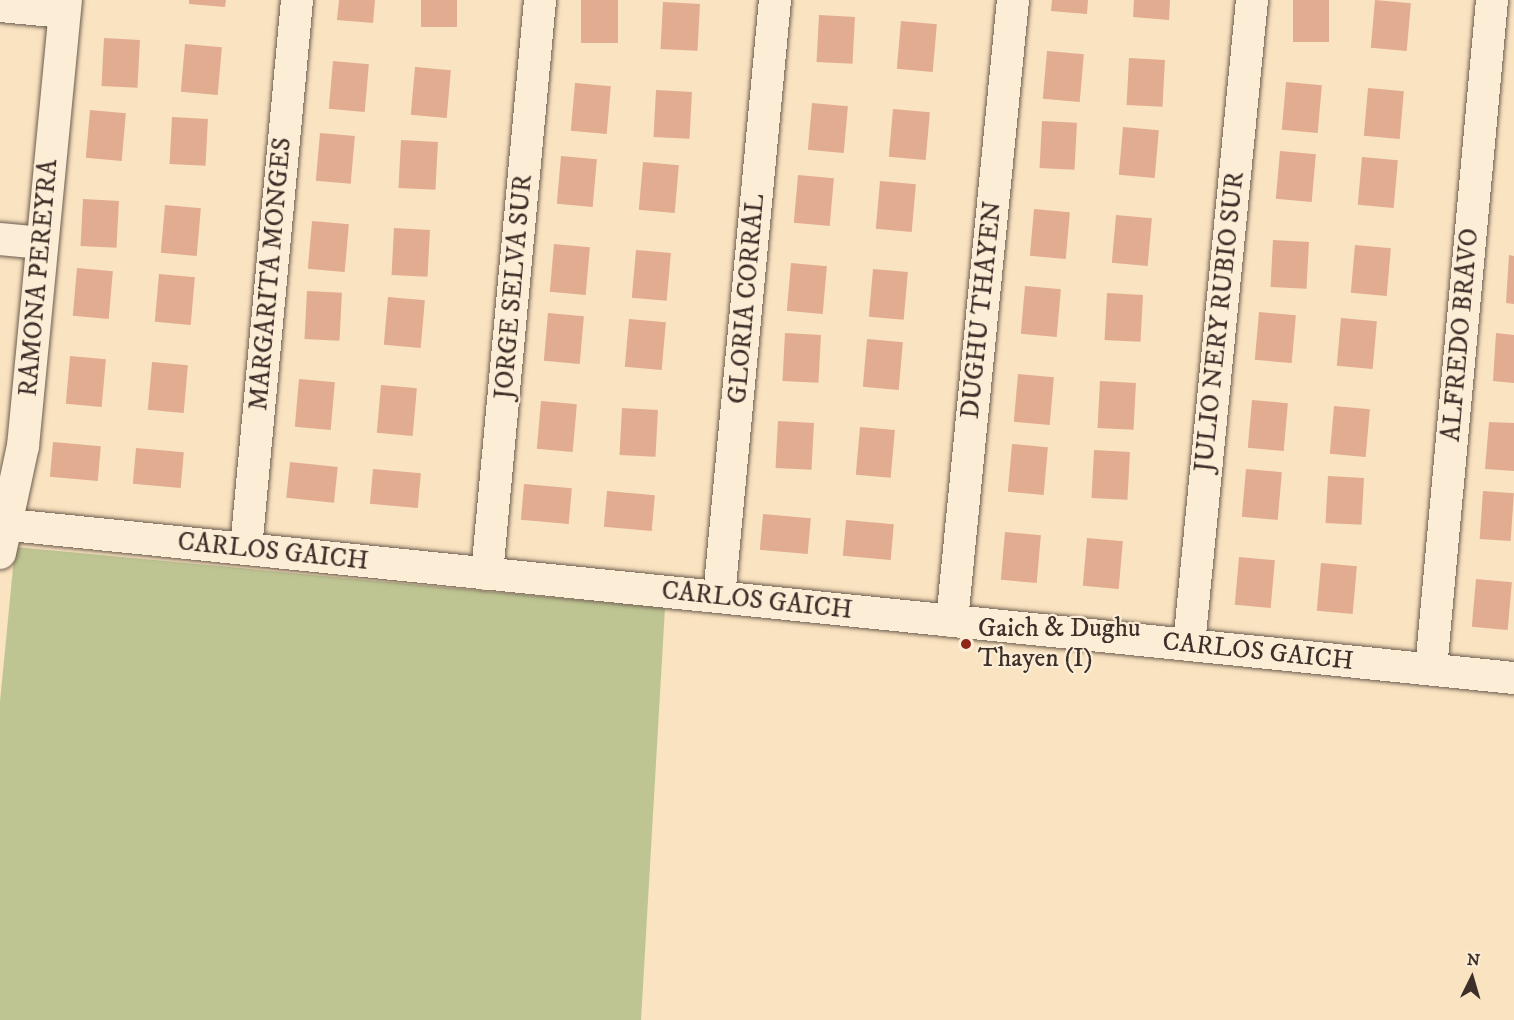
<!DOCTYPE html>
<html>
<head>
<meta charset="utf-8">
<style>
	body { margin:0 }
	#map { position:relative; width:1514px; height:1020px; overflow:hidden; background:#fae3c0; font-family:"IM FELL DW Pica",serif }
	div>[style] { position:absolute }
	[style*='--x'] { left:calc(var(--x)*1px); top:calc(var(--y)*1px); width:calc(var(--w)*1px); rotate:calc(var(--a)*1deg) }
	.green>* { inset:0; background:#bec492 }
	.building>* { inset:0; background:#e2ac90; transform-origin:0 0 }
	.roads { filter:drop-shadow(0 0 2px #6c5c4f) drop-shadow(0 0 2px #6c5c4f) }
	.minor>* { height:32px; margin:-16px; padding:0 16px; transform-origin:16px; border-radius:16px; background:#fcedd6 }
	.dots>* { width:16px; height:16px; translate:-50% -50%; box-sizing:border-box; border:3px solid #fcedd6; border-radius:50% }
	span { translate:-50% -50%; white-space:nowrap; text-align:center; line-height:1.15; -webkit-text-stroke:4.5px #fcedd6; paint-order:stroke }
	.street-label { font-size:26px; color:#3d2f29 }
	.poi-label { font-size:26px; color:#3d2f29 }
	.left { translate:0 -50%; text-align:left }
	.north { position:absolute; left:1442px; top:948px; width:60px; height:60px; -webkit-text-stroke:4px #fcedd6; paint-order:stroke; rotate:5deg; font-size:16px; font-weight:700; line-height:24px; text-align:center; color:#3d2f29 }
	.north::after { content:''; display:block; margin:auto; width:21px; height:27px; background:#3d2f29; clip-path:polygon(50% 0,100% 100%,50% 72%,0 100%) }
</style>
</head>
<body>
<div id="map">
	<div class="green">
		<div style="clip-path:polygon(15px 547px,665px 608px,641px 1020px,0 1020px,0 702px)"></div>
	</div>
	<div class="building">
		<div style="clip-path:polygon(189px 0,226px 0,225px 7px,189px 4px)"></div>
		<div style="clip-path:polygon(339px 0,375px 0,373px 23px,337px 20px)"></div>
		<div style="left:421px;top:0;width:36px;height:27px"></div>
		<div style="left:581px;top:0;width:37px;height:43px"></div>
		<div style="clip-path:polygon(1052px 0,1088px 0,1087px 14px,1051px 11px)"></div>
		<div style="clip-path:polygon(1134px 0,1170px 0,1169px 20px,1133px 17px)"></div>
		<div style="left:1293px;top:0;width:36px;height:42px"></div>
		<div style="left:1375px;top:0;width:36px;height:48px;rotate:5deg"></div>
		<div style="left:663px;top:2px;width:37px;height:47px;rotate:3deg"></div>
		<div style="left:819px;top:15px;width:36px;height:47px;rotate:3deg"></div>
		<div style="left:901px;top:21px;width:36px;height:48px;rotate:5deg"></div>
		<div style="left:104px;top:38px;width:36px;height:48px;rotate:3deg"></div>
		<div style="left:185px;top:44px;width:37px;height:48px;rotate:5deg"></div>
		<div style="left:1047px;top:51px;width:37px;height:48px;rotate:5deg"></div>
		<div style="left:1129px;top:58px;width:36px;height:47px;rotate:3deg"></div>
		<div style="left:333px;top:61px;width:36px;height:48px;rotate:5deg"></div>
		<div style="left:415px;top:67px;width:36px;height:48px;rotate:5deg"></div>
		<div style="left:1286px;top:82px;width:36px;height:48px;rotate:5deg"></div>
		<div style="left:575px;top:83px;width:36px;height:48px;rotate:5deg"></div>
		<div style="left:1368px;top:88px;width:36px;height:48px;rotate:5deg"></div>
		<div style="left:656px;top:90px;width:36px;height:47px;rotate:3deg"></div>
		<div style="left:812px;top:103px;width:36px;height:47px;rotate:5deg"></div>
		<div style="left:893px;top:109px;width:37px;height:48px;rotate:5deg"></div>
		<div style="left:90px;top:110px;width:36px;height:48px;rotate:5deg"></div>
		<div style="left:172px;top:117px;width:36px;height:47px;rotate:3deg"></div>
		<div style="left:1042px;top:121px;width:35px;height:47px;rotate:3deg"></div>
		<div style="left:1123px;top:127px;width:36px;height:48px;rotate:5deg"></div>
		<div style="left:320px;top:133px;width:35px;height:48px;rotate:5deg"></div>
		<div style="left:401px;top:140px;width:37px;height:48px;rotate:3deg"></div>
		<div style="left:1280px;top:151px;width:36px;height:48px;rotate:5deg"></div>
		<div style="left:561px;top:156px;width:36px;height:48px;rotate:5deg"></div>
		<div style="left:1362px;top:157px;width:36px;height:48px;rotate:5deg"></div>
		<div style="left:643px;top:162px;width:36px;height:48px;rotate:5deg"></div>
		<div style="left:798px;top:175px;width:36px;height:48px;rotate:5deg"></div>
		<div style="left:880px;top:181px;width:36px;height:48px;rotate:5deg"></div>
		<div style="left:83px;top:199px;width:36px;height:47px;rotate:3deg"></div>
		<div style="left:165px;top:205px;width:36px;height:48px;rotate:5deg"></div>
		<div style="left:1034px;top:209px;width:36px;height:47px;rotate:5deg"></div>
		<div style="left:1116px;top:215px;width:36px;height:48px;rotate:5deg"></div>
		<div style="left:312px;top:221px;width:37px;height:48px;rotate:5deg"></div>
		<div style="left:394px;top:228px;width:36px;height:47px;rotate:3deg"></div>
		<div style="left:1273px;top:240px;width:36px;height:47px;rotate:3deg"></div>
		<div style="left:554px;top:244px;width:36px;height:48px;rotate:5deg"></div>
		<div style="left:1355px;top:245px;width:36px;height:48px;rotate:5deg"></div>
		<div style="left:636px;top:250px;width:35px;height:48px;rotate:5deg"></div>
		<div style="clip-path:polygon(1509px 255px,1514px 256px,1514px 304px,1506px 303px)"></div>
		<div style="left:791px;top:263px;width:36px;height:48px;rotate:5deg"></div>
		<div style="left:77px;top:268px;width:36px;height:48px;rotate:5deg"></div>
		<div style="left:873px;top:269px;width:35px;height:48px;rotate:5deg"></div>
		<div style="left:159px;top:274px;width:36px;height:48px;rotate:5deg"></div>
		<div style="left:1025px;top:286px;width:36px;height:48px;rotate:5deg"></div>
		<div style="left:307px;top:291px;width:35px;height:48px;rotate:3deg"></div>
		<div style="left:1107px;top:293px;width:36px;height:47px;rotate:3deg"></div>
		<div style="left:388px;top:297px;width:37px;height:48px;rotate:5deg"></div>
		<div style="left:1259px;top:312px;width:37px;height:48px;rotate:5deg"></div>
		<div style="left:548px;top:313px;width:36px;height:48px;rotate:5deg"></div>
		<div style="left:1341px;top:318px;width:36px;height:48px;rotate:5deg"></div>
		<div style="left:629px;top:319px;width:37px;height:48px;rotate:5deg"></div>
		<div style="left:785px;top:333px;width:36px;height:48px;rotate:3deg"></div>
		<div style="clip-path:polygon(1496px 333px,1514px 335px,1514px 383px,1493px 381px)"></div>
		<div style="left:867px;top:339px;width:36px;height:48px;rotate:5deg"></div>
		<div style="left:70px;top:356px;width:36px;height:48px;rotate:5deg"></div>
		<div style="left:152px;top:362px;width:36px;height:48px;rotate:5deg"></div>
		<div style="left:1018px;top:374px;width:36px;height:48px;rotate:5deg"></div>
		<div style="left:299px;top:379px;width:36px;height:48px;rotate:5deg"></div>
		<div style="left:1100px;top:381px;width:36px;height:47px;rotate:3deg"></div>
		<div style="left:381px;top:385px;width:36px;height:48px;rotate:5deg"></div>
		<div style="left:1252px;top:400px;width:36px;height:48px;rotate:5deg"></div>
		<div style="left:541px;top:401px;width:36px;height:48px;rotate:5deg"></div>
		<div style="left:1334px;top:406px;width:36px;height:48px;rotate:5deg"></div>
		<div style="left:622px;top:408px;width:36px;height:47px;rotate:3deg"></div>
		<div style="left:778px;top:421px;width:36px;height:47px;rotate:3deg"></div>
		<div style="clip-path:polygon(1489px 422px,1514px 423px,1514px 471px,1485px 469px)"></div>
		<div style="left:860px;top:427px;width:35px;height:48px;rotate:5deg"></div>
		<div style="left:53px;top:442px;width:48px;height:35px;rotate:5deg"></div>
		<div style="left:1012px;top:444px;width:36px;height:48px;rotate:5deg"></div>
		<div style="left:136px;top:448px;width:48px;height:36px;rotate:5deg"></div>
		<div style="left:1094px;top:450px;width:36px;height:48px;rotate:3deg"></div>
		<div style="left:290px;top:462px;width:48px;height:36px;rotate:6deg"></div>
		<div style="left:373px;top:469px;width:48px;height:35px;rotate:5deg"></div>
		<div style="left:1246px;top:469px;width:36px;height:48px;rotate:5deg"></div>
		<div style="left:1328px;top:476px;width:36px;height:47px;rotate:3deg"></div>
		<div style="left:524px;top:484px;width:48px;height:36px;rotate:5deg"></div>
		<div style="left:607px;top:491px;width:48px;height:36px;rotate:5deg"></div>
		<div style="left:1483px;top:491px;width:31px;height:48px;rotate:4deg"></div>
		<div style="left:763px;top:514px;width:48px;height:36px;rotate:5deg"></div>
		<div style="left:846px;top:520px;width:48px;height:36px;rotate:5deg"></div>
		<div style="left:1005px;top:532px;width:36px;height:48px;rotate:5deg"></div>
		<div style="left:1087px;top:538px;width:36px;height:48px;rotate:5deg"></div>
		<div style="left:1239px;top:557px;width:36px;height:48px;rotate:5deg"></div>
		<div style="left:1321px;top:563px;width:36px;height:48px;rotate:5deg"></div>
		<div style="left:1476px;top:579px;width:36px;height:48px;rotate:5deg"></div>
	</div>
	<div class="roads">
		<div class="minor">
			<div style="--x:0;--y:6;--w:64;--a:5.4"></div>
			<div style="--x:0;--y:239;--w:42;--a:5.4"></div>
			<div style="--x:0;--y:524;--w:1522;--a:5.81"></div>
			<div style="--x:246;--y:549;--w:551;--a:-84.69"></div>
			<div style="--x:0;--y:553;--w:109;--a:-77.9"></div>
			<div style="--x:23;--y:446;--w:448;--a:-84.5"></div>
			<div style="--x:487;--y:574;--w:576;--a:-84.72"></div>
			<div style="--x:719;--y:597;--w:600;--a:-84.64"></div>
			<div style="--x:952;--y:621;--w:624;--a:-84.39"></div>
			<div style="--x:1189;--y:645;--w:648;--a:-84.42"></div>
			<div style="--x:1431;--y:669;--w:672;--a:-84.79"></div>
		</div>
	</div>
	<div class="dots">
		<div style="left:966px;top:644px;background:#8f2418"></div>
	</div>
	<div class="street-label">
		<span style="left:271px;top:274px;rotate:-85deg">MARGARITA MONGES</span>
		<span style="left:39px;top:278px;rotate:-85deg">RAMONA PEREYRA</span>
		<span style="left:514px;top:287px;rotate:-85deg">JORGE SELVA SUR</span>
		<span style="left:747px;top:299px;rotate:-85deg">GLORIA CORRAL</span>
		<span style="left:982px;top:310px;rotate:-84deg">DUGHU THAYEN</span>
		<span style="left:1220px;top:322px;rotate:-84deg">JULIO NERY RUBIO SUR</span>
		<span style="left:1461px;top:335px;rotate:-85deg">ALFREDO BRAVO</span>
		<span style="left:273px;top:552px;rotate:6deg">CARLOS GAICH</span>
		<span style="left:757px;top:601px;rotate:6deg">CARLOS GAICH</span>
		<span style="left:1258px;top:652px;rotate:6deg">CARLOS GAICH</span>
	</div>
	<div class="poi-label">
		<span class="left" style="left:978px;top:644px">Gaich &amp; Dughu<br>Thayen (I)</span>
	</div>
	<div class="north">N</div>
</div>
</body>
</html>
